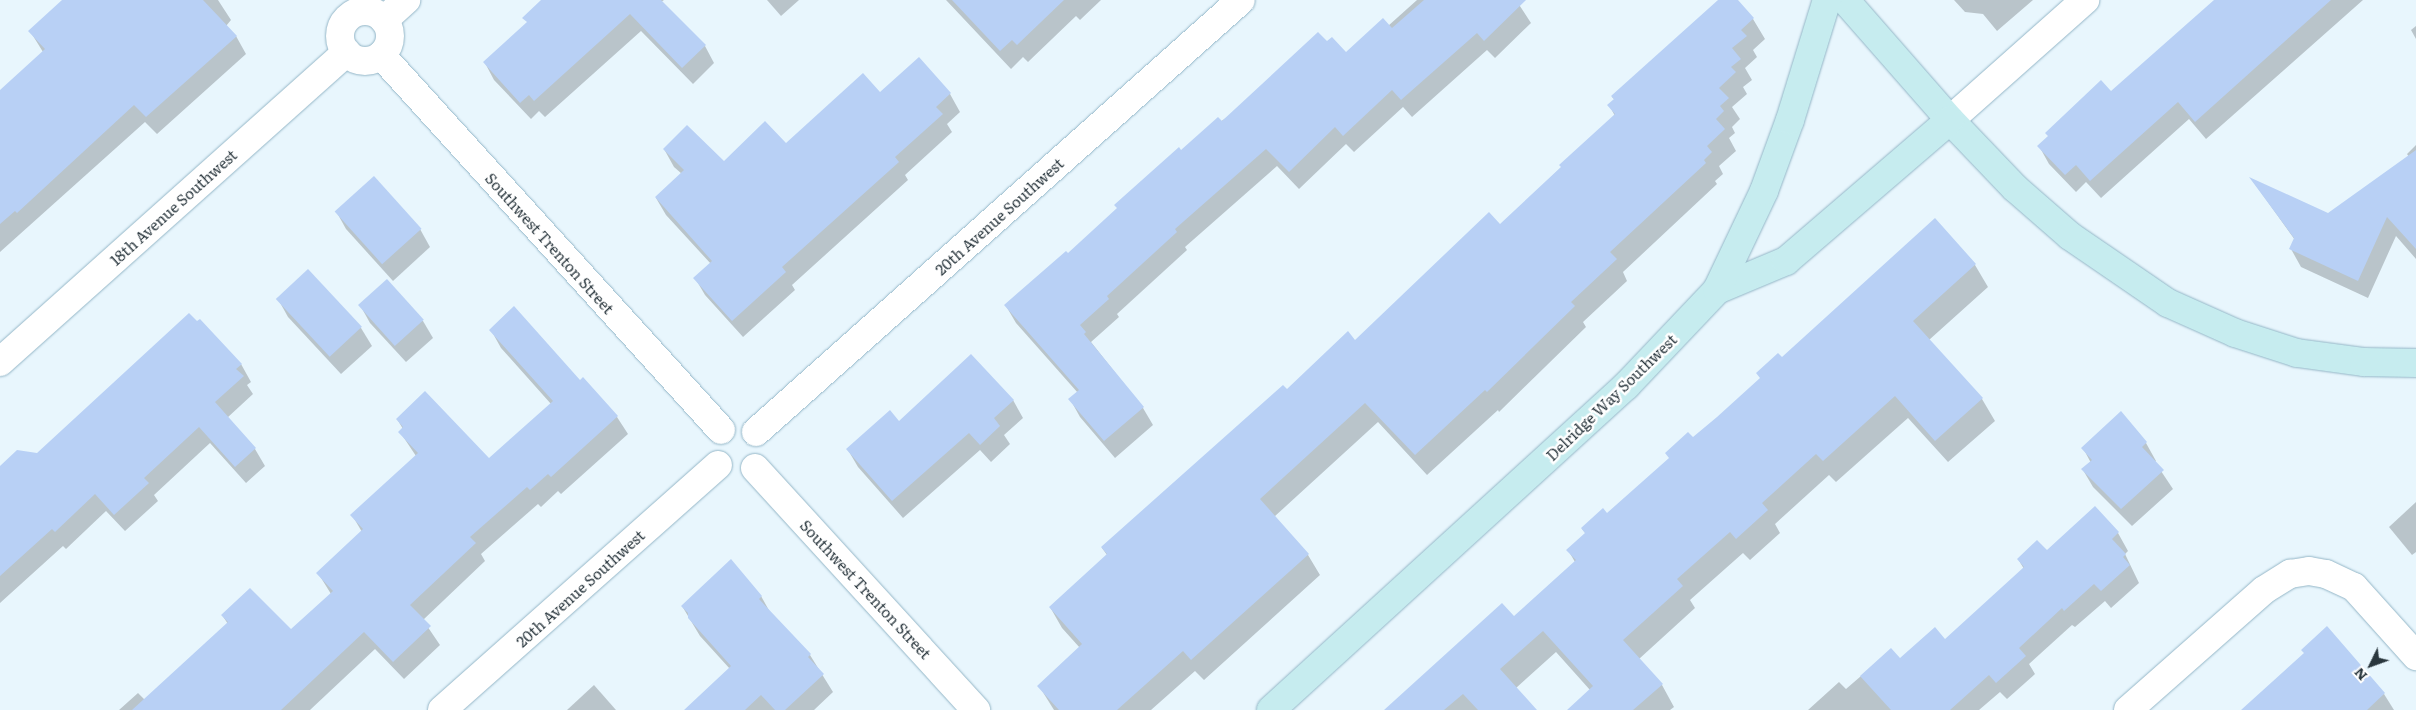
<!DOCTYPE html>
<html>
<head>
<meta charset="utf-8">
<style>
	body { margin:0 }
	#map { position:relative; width:2416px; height:710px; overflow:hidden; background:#e8f6fd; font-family:Literata,serif }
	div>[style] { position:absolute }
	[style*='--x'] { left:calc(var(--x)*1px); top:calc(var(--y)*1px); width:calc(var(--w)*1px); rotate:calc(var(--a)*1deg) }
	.shadow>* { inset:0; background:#0003 }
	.building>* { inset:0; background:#b8d0f5; transform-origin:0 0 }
	.roads { filter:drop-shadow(0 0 1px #94b6c7) drop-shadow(0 0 1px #94b6c7) }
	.street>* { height:28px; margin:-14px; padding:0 14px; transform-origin:14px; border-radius:14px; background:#fff }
	.street>.ring { margin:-14px; padding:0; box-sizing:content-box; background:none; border:28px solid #fff; border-radius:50% }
	.secondary>* { height:28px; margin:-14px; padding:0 14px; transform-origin:14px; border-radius:14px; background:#c6ecef }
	span { translate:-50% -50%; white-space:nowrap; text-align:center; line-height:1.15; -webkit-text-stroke:5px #fff; paint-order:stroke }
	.street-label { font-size:15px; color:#2a373e }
	.north { position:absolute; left:2346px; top:640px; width:50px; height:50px; -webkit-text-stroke:4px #fff; paint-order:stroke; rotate:228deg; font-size:14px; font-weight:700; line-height:20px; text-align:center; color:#2a373e }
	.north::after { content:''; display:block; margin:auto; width:18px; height:22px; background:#2a373e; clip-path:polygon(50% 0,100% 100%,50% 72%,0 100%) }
</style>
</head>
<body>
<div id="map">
	<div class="shadow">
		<div style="clip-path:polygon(64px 0,218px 0,231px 20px,226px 26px,236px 36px,246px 54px,157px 134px,145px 122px,0 252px,0 92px,43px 52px,30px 31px)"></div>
		<div style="clip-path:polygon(552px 0,664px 0,661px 2px,705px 46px,714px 63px,693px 84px,641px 31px,545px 117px,539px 111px,531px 119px,494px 80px,485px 63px)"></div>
		<div style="clip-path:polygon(767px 0,799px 0,781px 16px)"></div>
		<div style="clip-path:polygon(946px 0,1101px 0,1080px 20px,1076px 16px,1028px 62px,1023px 57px,1011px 69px)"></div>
		<div style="clip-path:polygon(1417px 0,1516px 0,1531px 23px,1495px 58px,1487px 50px,1412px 117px,1403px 107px,1354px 152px,1346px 144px,1299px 189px,1277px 166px,1185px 247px,1187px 250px,1117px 314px,1119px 317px,1091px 342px,1143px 408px,1153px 425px,1115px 458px,1080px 417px,1070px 399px,1078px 393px,1016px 323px,1006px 306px,1068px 255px,1181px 151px,1327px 43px,1346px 54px,1388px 26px)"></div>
		<div style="clip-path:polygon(1720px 0,1737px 0,1753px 19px,1765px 39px,1753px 50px,1757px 57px,1745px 68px,1752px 80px,1743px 87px,1747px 94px,1732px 107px,1740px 119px,1732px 127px,1735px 133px,1729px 138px,1736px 151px,1719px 166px,1723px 174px,1715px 181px,1717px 184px,1623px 272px,1627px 281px,1583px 322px,1586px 327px,1499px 412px,1498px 410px,1427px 475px,1378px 422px,1274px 517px,1308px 555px,1320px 575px,1204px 680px,1195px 671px,1151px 710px,1054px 710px,1039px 686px,1080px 648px,1062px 628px,1050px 607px,1107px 555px,1102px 548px,1287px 391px,1355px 341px,1500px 226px,1615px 116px,1609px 105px,1615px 100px,1612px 97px)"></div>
		<div style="clip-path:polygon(1954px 0,2033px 0,1997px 31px,1983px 14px,1965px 12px)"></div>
		<div style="clip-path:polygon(2216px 0,2363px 0,2206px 139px,2189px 119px,2101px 198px,2086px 182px,2076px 192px,2049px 164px,2039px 146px,2111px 93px)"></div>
		<div style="clip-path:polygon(2416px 26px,2416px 39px,2411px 30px)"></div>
		<div style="clip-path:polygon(919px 59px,950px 94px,960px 112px,947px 124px,952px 132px,905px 175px,908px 180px,792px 285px,795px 290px,743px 337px,705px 295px,695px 278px,711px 264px,666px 215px,656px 198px,682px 174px,674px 167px,664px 149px,724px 163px,786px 145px,880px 93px)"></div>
		<div style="clip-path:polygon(2416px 145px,2416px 259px,2396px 236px,2368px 298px,2301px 267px,2291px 249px,2295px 240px,2252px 180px,2328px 215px,2409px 157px,2407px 154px)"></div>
		<div style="clip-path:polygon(336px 211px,420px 229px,430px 247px,393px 281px,346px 229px)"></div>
		<div style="clip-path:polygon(1935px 220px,1975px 265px,1988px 287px,1929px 340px,1982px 399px,1995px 421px,1948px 462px,1908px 418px,1836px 482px,1829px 475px,1775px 524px,1780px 533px,1750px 560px,1743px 553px,1690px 600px,1695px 608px,1639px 659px,1662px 685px,1674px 707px,1670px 710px,1569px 710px,1590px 690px,1556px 652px,1516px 688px,1535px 710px,1385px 710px,1514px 618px,1575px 562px,1568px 550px,1586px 534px,1582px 529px,1607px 515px,1718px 418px)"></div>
		<div style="clip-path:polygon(308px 271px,361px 328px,372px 346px,341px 374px,288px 317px,278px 299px)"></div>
		<div style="clip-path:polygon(360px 305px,423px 321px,433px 338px,406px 362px,370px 323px)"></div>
		<div style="clip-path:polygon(491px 330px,580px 381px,583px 378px,617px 417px,628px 434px,561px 494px,558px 491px,541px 507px,538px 504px,481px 554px,485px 561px,423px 620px,440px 645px,404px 679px,375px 649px,310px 710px,119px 710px,138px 693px,145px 700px,228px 624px,222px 615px,291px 630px,331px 594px,318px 573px,362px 532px,352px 515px,416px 456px,400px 432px,403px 429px,397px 419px,489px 460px,551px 404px,501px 348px)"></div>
		<div style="clip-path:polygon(241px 364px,251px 382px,247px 385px,253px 394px,227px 418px,255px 449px,265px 466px,246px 483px,210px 443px,154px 495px,158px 501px,125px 531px,106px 511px,66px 549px,63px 546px,0 603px,0 468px,38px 455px)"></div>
		<div style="clip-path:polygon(1013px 400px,1023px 418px,1004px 435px,1010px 444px,991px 462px,980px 450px,903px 518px,858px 467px,848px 450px,899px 423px)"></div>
		<div style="clip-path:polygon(2121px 413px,2146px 443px,2156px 461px,2155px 462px,2173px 489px,2132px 526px,2093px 487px,2083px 470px,2091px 463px,2083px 448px)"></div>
		<div style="clip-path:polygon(2416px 502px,2416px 552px,2412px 555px,2389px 527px)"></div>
		<div style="clip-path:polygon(2095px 508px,2118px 533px,2128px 551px,2125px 554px,2139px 583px,2111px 608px,2105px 601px,2075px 627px,2072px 625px,2029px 664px,2035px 674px,2007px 699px,2000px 692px,1979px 710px,1808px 710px,1839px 682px,1846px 689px,1891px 650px,1900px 660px,1945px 640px,2024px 569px,2018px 559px,2046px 552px)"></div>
		<div style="clip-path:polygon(761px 596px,771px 614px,810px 655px,833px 692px,814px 710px,686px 710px,730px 669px,700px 636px,682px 606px)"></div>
		<div style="clip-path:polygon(594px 685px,616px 710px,567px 710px)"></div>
		<div style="clip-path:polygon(2384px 694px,2394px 710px,2243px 710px)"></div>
	</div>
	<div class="building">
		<div style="clip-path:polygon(62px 0,203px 0,237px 36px,146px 117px,134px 105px,17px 213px,15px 211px,0 224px,0 90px,45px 49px,28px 31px)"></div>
		<div style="clip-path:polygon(541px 0,661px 0,706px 45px,682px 68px,630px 14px,534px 101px,529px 95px,520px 103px,483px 62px,527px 22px,522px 18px)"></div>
		<div style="clip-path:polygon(952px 0,1064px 0,1017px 45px,1012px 40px,1000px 51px)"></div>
		<div style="clip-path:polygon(1424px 0,1526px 0,1484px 41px,1477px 33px,1401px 100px,1392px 90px,1343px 136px,1335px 127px,1289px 172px,1266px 149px,1175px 229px,1177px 232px,1107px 296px,1109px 299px,1080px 325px,1086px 332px,1084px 334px,1144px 407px,1104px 441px,1068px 399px,1079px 390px,1004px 305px,1066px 251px,1068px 253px,1117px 208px,1114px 205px,1179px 147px,1181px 150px,1218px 117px,1222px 121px,1318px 32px,1327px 41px,1332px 37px,1346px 52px,1383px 18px,1392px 28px)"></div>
		<div style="clip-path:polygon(1718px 0,1738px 0,1754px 18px,1741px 30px,1747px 36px,1732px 48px,1741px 59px,1731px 67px,1736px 72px,1719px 88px,1729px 98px,1720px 106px,1724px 111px,1716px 119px,1725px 129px,1707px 146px,1712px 152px,1704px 160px,1706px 163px,1610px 252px,1617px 259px,1571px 302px,1575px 306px,1487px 392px,1485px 390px,1415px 455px,1365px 403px,1260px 499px,1309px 554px,1191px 660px,1183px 651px,1117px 710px,1059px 710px,1037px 686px,1082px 644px,1049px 607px,1107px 554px,1101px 547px,1283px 385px,1287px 389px,1348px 331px,1355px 340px,1489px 212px,1500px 224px,1561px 167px,1559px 165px,1615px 114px,1607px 105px,1614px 99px,1611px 96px)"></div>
		<div style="clip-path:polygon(2214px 0,2331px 0,2195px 122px,2178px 102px,2090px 181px,2076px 165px,2065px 175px,2037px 146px,2048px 136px,2045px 133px,2101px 80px,2111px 91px)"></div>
		<div style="clip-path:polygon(919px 57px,951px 93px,936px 107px,943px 114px,895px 157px,899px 162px,782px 267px,786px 272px,732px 321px,693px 278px,712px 261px,655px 197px,684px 170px,663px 149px,687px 125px,724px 161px,765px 121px,786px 143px,863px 73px,880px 92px)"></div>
		<div style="clip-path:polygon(2416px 150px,2416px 249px,2387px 217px,2358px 281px,2289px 249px,2294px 238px,2249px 177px,2328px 213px)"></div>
		<div style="left:374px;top:176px;width:71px;height:53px;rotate:48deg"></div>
		<div style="clip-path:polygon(1935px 218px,1976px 264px,1913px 321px,1983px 398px,1935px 441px,1895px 396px,1823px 461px,1816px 454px,1762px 503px,1768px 510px,1736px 539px,1730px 532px,1677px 579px,1683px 586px,1623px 640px,1663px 684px,1633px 710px,1567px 710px,1593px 686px,1543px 631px,1500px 669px,1537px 710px,1478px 710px,1463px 694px,1444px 710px,1384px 710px,1502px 603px,1514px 616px,1576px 560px,1566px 550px,1585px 533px,1581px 528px,1603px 508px,1607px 513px,1669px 458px,1665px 453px,1688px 432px,1693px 437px,1717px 417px,1760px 378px,1756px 373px,1778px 353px,1782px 357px)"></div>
		<div style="left:308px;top:269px;width:79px;height:44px;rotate:47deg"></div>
		<div style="left:387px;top:279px;width:55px;height:39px;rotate:48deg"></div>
		<div style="clip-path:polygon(514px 306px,580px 380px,583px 377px,618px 416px,551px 477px,548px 474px,530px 490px,527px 487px,470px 537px,476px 543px,410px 605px,431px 626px,393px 662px,364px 632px,281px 710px,132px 710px,228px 622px,221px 615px,250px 588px,291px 629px,333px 591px,316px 573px,363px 529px,350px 515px,418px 453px,398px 432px,403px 427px,396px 419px,425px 391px,489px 458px,553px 401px,489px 330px)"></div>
		<div style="clip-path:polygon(189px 313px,197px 321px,200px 319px,242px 364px,236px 369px,244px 376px,215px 402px,256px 448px,235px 467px,199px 427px,144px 478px,149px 483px,114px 515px,95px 494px,55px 532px,52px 529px,0 576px,0 466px,17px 450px,37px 453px)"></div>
		<div style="clip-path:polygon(971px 354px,1014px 400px,994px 418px,1000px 426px,980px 445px,969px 433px,892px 501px,846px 449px,890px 410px,899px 421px)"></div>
		<div style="clip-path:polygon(2121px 411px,2147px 442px,2142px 447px,2164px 470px,2121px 509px,2081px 469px,2092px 460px,2081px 448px)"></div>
		<div style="clip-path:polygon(2095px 506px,2119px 532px,2112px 539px,2126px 554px,2123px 557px,2130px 565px,2101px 591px,2094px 584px,2064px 611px,2062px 608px,2019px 648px,2026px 656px,1996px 683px,1989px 675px,1950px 710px,1891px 710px,1860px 676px,1891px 648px,1900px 658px,1935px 627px,1945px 639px,2024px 567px,2017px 559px,2037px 540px,2047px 550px)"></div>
		<div style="clip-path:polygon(731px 559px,762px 596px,759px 599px,811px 654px,808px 657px,824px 674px,785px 710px,775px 710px,761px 695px,745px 710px,684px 710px,731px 666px,688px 618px,688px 613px,681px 606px)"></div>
		<div style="clip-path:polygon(2327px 626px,2385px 693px,2367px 710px,2241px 710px,2304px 653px,2301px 650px)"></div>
	</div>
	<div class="roads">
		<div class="street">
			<div class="ring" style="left:340px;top:11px;width:22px;height:22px"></div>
			<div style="--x:384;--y:20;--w:30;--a:-42"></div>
			<div style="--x:381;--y:55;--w:506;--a:47.8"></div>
			<div style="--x:1950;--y:120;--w:181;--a:-41.6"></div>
			<div style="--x:0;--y:362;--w:465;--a:-41.8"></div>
			<div style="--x:756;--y:432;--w:649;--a:-41.69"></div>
			<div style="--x:755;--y:468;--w:328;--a:47.6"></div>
			<div style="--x:442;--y:710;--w:369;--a:-41.6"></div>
			<div style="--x:2128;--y:710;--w:181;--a:-41.4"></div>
			<div style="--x:2264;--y:590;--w:31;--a:-32"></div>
			<div style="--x:2290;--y:574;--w:19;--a:-9"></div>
			<div style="--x:2309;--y:571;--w:17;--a:10"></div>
			<div style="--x:2326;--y:574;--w:31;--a:25"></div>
			<div style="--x:2354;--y:587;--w:93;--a:48.1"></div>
		</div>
		<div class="secondary">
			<div style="--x:1845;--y:0;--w:159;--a:48.8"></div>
			<div style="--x:1950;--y:120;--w:94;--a:46.3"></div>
			<div style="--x:2015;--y:188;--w:73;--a:41.1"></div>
			<div style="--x:2070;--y:236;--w:119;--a:34.4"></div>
			<div style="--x:2168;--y:303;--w:73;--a:24.1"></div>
			<div style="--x:2235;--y:333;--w:65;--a:17.9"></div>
			<div style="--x:2297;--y:353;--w:68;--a:7.7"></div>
			<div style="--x:2364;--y:362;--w:52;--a:1.1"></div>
			<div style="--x:1717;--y:290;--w:75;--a:-22.8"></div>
			<div style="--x:1786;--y:261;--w:216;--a:-40.7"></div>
			<div style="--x:1271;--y:710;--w:481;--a:-42.4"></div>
			<div style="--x:1626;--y:386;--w:132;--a:-46.5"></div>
			<div style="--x:1717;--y:290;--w:110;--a:-64.6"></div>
			<div style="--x:1764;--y:191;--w:76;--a:-69.9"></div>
			<div style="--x:1790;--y:120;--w:126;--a:-72.9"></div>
		</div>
	</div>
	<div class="street-label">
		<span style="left:173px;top:207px;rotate:-42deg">18th Avenue Southwest</span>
		<span style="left:999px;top:216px;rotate:-42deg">20th Avenue Southwest</span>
		<span style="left:550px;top:243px;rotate:48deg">Southwest Trenton Street</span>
		<span style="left:1611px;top:397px;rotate:-44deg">Delridge Way Southwest</span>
		<span style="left:580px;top:588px;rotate:-42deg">20th Avenue Southwest</span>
		<span style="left:866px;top:589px;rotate:47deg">Southwest Trenton Street</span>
	</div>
	<div class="north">N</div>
</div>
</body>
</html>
